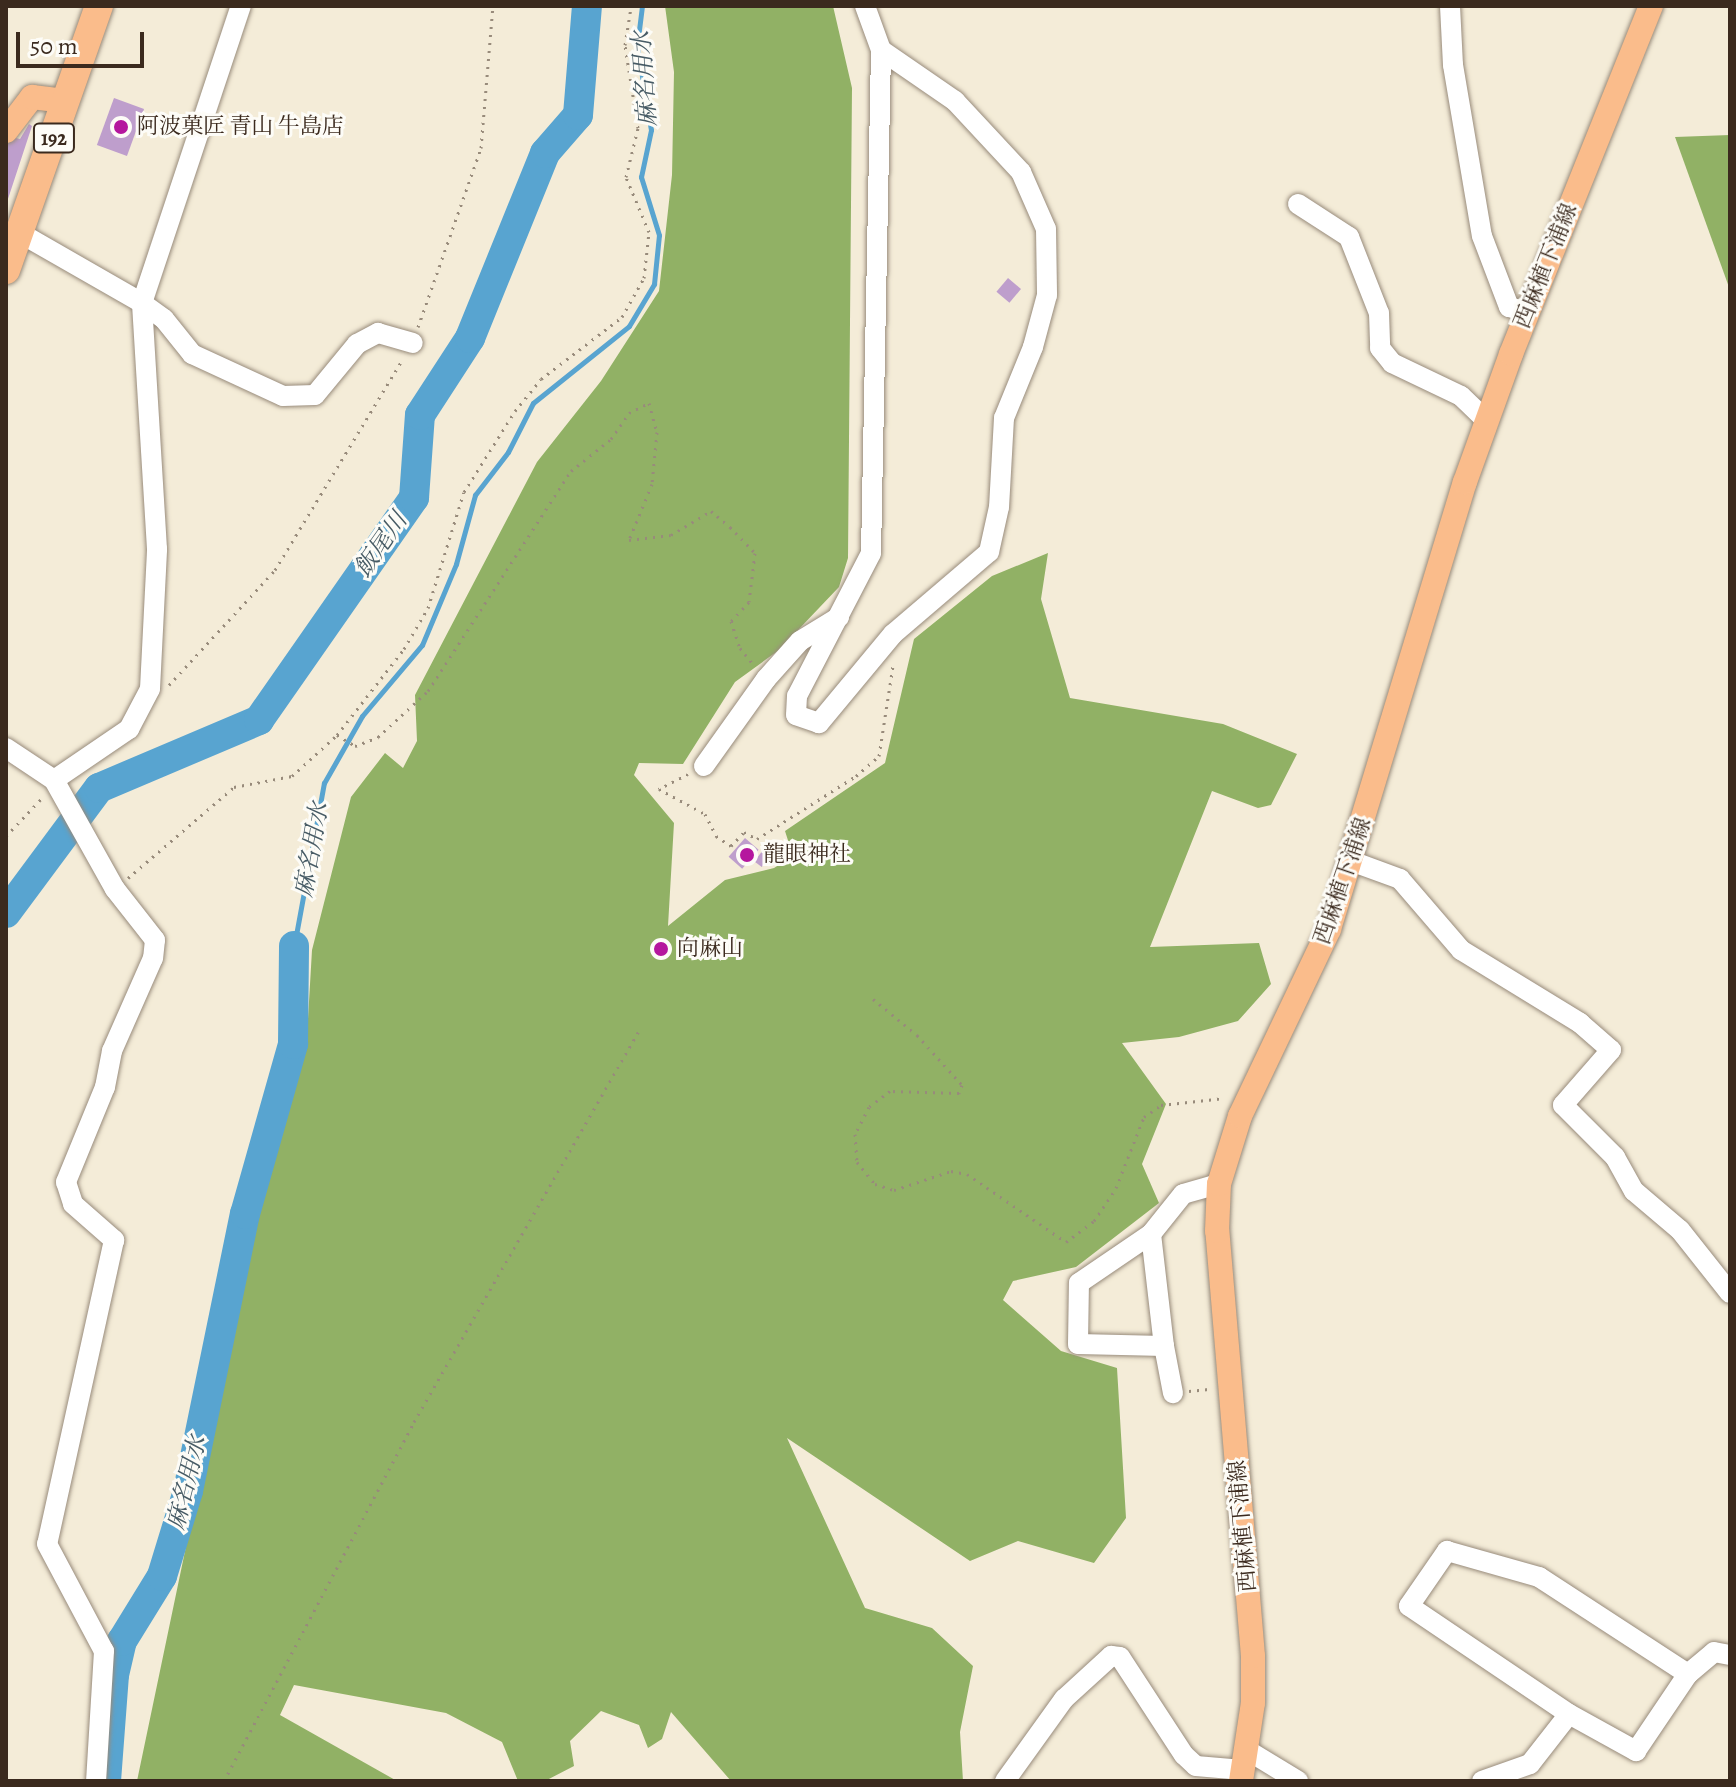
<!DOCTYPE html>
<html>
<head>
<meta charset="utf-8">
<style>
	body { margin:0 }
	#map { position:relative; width:1736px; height:1787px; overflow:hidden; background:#f4ecd8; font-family:Alegreya,"Noto Serif JP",serif }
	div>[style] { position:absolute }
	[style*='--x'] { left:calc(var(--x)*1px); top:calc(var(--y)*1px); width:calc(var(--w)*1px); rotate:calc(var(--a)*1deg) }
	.forest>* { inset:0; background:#91b165 }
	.stream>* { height:5px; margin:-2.5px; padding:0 2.5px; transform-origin:2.5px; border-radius:2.5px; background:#58a4d0 }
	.river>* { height:30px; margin:-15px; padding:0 15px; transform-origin:15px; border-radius:15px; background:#58a4d0 }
	.building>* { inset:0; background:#be9ecc; transform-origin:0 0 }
	.path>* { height:3px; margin-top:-1.5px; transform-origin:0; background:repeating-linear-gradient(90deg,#988b7b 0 2px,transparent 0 8px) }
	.roads { filter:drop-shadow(0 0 2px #988b7b) drop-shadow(0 0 2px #988b7b) }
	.minor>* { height:20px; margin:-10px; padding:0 10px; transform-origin:10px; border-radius:10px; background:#fff }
	.major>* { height:24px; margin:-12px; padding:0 12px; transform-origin:12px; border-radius:12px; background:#fabc8b }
	.highway>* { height:28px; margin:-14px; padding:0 14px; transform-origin:14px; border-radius:14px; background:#fabc8b }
	.dots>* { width:22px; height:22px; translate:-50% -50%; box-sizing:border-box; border:4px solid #fdfcf7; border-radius:50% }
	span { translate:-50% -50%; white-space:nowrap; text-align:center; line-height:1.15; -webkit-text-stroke:6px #fdfcf7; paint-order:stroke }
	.shield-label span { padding:2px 6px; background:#fdfcf7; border:2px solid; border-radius:6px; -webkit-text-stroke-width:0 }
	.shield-label { font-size:20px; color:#3b2a1e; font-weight:700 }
	.poi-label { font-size:22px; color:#3b2a1e }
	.left { translate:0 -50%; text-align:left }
	.street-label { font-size:22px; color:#3b2a1e }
	.water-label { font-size:24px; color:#475b65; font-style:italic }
	.frame { position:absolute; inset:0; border:8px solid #3b2a1e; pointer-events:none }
	.scale { position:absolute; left:16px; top:32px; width:128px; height:36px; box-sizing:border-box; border:4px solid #3b2a1e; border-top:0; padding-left:10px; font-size:24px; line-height:28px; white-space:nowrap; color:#3b2a1e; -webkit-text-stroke:6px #fdfcf7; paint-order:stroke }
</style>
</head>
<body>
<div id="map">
	<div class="forest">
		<div style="clip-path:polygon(665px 6px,833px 6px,852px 88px,848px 558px,839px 587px,779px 650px,735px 682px,683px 764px,639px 763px,634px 775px,674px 823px,668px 926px,725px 880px,774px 868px,793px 856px,785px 831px,885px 763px,914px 639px,992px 576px,1048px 553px,1041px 599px,1070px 698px,1223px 724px,1297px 754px,1271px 805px,1258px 808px,1212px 791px,1150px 947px,1259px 943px,1271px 984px,1238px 1021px,1179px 1037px,1122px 1043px,1166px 1104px,1142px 1164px,1159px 1203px,1076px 1267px,1013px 1281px,1003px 1300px,1061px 1351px,1117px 1368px,1126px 1518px,1094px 1563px,1018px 1541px,970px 1561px,787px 1438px,865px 1608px,932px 1628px,973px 1666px,960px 1732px,963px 1781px,731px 1781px,671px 1712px,662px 1739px,648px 1748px,639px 1725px,601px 1711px,570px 1741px,574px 1766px,545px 1781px,518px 1781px,502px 1742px,446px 1713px,294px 1685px,280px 1715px,397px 1781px,137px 1781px,250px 1240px,307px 1036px,312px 950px,351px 797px,385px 753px,403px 768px,417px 741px,415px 695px,537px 462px,601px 381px,659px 291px,672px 175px,674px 72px)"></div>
		<div style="clip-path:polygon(1730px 135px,1730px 290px,1675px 137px)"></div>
	</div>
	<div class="stream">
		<div style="--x:294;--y:946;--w:166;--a:-79.6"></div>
		<div style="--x:324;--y:783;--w:77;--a:-60.4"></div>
		<div style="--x:362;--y:716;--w:93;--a:-49.8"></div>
		<div style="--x:422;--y:645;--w:88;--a:-67.2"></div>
		<div style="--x:456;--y:564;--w:72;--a:-74.6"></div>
		<div style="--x:475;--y:495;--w:54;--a:-52.5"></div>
		<div style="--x:508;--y:452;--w:55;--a:-63"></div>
		<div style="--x:533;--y:403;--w:123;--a:-38.7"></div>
		<div style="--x:629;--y:326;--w:49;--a:-59.2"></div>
		<div style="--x:654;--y:284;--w:49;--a:-84.2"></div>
		<div style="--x:659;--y:235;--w:61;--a:-107.2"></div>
		<div style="--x:641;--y:177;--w:48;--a:-78"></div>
		<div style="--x:651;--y:130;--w:85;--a:-99.5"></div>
		<div style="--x:637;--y:46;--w:40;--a:-82.9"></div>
	</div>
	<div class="river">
		<div style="--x:6;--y:913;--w:156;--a:-53.4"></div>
		<div style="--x:99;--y:788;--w:174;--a:-23"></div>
		<div style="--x:259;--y:720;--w:271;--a:-55.1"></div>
		<div style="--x:414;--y:498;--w:83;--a:-85.9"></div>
		<div style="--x:420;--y:415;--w:92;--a:-57"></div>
		<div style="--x:470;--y:338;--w:200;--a:-67.9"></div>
		<div style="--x:545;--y:153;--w:50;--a:-49"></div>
		<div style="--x:578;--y:115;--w:109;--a:-85.3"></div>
		<div style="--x:106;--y:1781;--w:106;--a:-85.7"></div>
		<div style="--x:114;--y:1675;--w:35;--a:-77"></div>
		<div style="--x:122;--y:1641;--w:76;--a:-58.4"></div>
		<div style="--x:162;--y:1576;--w:89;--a:-73"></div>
		<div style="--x:188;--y:1491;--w:283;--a:-78.4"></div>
		<div style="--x:245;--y:1214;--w:177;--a:-74.2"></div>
		<div style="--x:293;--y:1044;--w:98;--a:-89.4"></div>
	</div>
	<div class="building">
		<div style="left:114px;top:98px;width:32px;height:50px;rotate:20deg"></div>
		<div style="clip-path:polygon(29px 124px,32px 126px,6px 205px,6px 147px,12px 137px,20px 139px)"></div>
		<div style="left:1008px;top:278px;width:17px;height:18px;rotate:40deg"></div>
		<div style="left:745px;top:838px;width:18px;height:25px;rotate:41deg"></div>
		<div style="left:768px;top:843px;width:9px;height:23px;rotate:36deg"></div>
	</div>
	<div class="path">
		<div style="--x:418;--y:327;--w:190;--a:-70.6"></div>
		<div style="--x:481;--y:148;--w:143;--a:-85.2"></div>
		<div style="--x:169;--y:685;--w:156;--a:-47.3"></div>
		<div style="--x:275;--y:570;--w:247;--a:-58.8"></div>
		<div style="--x:337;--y:735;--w:21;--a:31"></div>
		<div style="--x:355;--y:746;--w:25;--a:-21"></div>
		<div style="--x:378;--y:737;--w:68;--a:-42.6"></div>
		<div style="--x:428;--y:691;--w:262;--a:-57"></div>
		<div style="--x:571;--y:471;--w:51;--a:-38.7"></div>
		<div style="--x:611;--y:439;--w:32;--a:-55"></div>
		<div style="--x:629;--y:413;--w:22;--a:-27"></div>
		<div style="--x:649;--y:403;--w:30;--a:75"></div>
		<div style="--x:657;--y:432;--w:52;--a:95.5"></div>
		<div style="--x:652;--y:484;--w:61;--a:112.3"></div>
		<div style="--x:629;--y:540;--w:42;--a:-6.8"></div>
		<div style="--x:671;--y:535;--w:47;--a:-31"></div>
		<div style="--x:711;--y:511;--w:25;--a:40"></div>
		<div style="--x:730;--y:527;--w:36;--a:46"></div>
		<div style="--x:755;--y:553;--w:49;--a:97"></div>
		<div style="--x:749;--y:602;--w:26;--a:133"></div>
		<div style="--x:731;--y:621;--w:28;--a:72"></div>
		<div style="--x:740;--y:648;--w:21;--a:51"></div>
		<div style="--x:688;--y:774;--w:33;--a:153"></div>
		<div style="--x:659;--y:789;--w:52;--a:28.5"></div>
		<div style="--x:705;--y:814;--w:25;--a:63"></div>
		<div style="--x:716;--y:836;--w:18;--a:34"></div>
		<div style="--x:731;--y:846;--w:19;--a:-47"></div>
		<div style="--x:744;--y:832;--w:15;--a:28"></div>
		<div style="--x:757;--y:839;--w:117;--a:-32.5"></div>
		<div style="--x:856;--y:776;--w:30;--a:-41"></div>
		<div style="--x:879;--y:756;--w:91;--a:-81.2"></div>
		<div style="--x:6;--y:836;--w:52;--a:-46.5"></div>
		<div style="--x:128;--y:878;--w:140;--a:-40.6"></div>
		<div style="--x:234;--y:787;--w:59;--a:-10.7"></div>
		<div style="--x:292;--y:776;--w:61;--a:-42.3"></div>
		<div style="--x:337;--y:735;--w:109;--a:-52.1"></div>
		<div style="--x:404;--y:649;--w:48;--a:-59.7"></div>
		<div style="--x:428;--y:608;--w:121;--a:-72.8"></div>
		<div style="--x:464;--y:492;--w:96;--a:-57.8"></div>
		<div style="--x:515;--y:411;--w:41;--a:-50.9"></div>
		<div style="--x:541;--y:379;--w:102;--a:-37.4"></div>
		<div style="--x:622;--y:317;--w:45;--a:-60.6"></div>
		<div style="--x:644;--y:278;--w:46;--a:-83.8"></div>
		<div style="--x:649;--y:232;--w:60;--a:-112.7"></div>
		<div style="--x:626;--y:177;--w:50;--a:-76.2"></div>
		<div style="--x:638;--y:128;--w:84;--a:-98.9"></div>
		<div style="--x:625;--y:45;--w:39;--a:-81"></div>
		<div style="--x:873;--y:999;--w:57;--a:39.3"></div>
		<div style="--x:917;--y:1035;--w:67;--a:48"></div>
		<div style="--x:962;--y:1085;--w:9;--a:111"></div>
		<div style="--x:959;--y:1093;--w:69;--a:-178.3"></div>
		<div style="--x:890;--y:1091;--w:26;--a:143"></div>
		<div style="--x:869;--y:1107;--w:30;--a:117"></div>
		<div style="--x:855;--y:1134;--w:28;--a:86"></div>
		<div style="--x:857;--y:1162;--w:28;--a:51"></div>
		<div style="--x:875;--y:1184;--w:20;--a:18"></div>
		<div style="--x:894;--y:1190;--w:60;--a:-18.4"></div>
		<div style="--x:951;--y:1171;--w:16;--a:11"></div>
		<div style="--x:967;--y:1174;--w:120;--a:34.5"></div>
		<div style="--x:1066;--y:1242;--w:35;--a:-37"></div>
		<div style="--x:1094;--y:1221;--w:40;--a:-56"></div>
		<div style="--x:1116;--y:1188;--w:76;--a:-68.5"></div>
		<div style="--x:1144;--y:1117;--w:21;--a:-35"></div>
		<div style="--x:1161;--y:1105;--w:64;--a:-6.2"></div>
		<div style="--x:1189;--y:1391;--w:20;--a:-6"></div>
		<div style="--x:224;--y:1781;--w:406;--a:-62.1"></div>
		<div style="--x:414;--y:1422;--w:453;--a:-60.1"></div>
	</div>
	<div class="roads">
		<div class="minor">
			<div style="--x:865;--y:6;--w:47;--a:70"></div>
			<div style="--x:881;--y:50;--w:90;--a:34.6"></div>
			<div style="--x:955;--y:101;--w:97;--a:47.1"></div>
			<div style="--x:1021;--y:172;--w:62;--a:66.3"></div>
			<div style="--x:1046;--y:229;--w:66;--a:89.1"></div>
			<div style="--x:1047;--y:295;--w:54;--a:105.1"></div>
			<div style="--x:1033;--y:347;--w:77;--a:112.2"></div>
			<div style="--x:1004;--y:418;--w:89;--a:93.2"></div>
			<div style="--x:999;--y:507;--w:46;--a:102.5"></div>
			<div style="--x:989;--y:552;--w:126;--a:139.5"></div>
			<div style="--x:893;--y:634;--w:116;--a:129.7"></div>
			<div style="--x:819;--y:723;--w:24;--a:-161"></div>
			<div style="--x:796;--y:715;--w:19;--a:-87"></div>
			<div style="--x:797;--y:696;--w:161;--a:-62.6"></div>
			<div style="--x:871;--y:553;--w:503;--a:-88.86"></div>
			<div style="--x:1450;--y:6;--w:59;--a:87.1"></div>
			<div style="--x:1453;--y:65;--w:173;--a:80.4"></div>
			<div style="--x:1482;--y:236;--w:76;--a:69.2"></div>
			<div style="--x:1509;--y:307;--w:19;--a:16"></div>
			<div style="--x:1298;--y:204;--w:61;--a:32.9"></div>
			<div style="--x:1349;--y:237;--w:82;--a:68.5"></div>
			<div style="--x:1379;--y:313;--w:35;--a:88"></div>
			<div style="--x:1380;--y:348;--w:19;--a:51"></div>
			<div style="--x:1392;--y:363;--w:76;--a:25.6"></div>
			<div style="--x:1461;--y:396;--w:36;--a:44"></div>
			<div style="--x:20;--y:233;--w:141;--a:29.8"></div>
			<div style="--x:142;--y:303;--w:27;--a:36"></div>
			<div style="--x:164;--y:319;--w:45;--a:51.3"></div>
			<div style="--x:192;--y:354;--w:100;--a:24.8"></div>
			<div style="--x:283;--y:396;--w:32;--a:-2"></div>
			<div style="--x:315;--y:395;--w:66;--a:-50.5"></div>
			<div style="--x:357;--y:344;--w:24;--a:-28"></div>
			<div style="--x:378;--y:333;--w:36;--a:16"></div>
			<div style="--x:6;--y:748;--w:58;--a:33.7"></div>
			<div style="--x:54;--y:780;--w:125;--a:60.8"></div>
			<div style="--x:115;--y:889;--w:65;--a:51.9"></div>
			<div style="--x:155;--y:940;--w:18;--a:96"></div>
			<div style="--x:153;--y:958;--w:102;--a:113.8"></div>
			<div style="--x:112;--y:1051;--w:37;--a:101"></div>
			<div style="--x:105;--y:1087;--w:103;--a:112.3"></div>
			<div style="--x:66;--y:1182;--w:23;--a:72"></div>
			<div style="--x:73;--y:1204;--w:55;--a:41.3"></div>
			<div style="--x:114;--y:1240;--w:311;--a:102.4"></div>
			<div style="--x:47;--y:1544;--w:121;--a:62"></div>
			<div style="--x:104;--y:1651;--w:130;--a:93.5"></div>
			<div style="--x:704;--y:766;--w:107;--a:-54.5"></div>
			<div style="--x:766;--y:679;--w:51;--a:-48.2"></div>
			<div style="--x:800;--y:641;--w:46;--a:-31.6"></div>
			<div style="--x:54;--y:780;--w:91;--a:-34.2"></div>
			<div style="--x:129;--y:729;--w:45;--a:-62.3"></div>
			<div style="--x:150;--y:689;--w:140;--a:-87.1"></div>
			<div style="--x:157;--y:549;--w:246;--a:-93.5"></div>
			<div style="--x:142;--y:303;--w:313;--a:-71.6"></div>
			<div style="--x:1351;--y:861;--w:52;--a:20.2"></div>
			<div style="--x:1400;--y:879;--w:94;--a:49.3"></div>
			<div style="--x:1461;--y:950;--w:140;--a:31.5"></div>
			<div style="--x:1580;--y:1023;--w:41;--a:41.1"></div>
			<div style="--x:1611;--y:1050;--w:73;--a:131.1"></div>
			<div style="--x:1563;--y:1105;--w:74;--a:45"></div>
			<div style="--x:1615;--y:1157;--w:39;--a:61"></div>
			<div style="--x:1634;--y:1191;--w:60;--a:40.3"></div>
			<div style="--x:1680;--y:1230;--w:80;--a:51.6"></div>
			<div style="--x:1151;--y:1234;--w:113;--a:83.4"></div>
			<div style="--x:1164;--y:1346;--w:86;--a:-178.7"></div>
			<div style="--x:1078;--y:1344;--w:61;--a:-89.1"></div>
			<div style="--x:1079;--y:1283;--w:87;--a:-34.2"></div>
			<div style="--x:1151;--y:1234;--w:51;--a:-51.3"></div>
			<div style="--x:1183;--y:1194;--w:37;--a:-16"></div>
			<div style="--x:1164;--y:1346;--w:48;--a:79.2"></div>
			<div style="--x:1569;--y:1714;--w:193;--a:-146"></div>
			<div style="--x:1409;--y:1606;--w:67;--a:-55.4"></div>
			<div style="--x:1447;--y:1551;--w:96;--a:15.8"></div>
			<div style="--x:1539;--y:1577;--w:178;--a:33.1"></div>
			<div style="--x:1247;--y:1750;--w:60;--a:31.3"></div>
			<div style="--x:1005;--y:1781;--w:101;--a:-54.3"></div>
			<div style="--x:1064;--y:1699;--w:64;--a:-42.5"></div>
			<div style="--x:1111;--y:1656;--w:9;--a:6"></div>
			<div style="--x:1120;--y:1657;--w:117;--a:56.9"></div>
			<div style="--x:1184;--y:1755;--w:16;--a:43"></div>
			<div style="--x:1196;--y:1766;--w:47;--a:4.9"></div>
			<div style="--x:1482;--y:1781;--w:51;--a:-19.5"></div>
			<div style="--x:1530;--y:1764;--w:63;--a:-52"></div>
			<div style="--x:1569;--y:1714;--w:77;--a:28.9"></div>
			<div style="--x:1636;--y:1751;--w:93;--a:-56"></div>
			<div style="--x:1688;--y:1674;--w:34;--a:-40"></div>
			<div style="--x:1714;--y:1652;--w:16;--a:11"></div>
		</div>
		<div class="major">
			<div style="--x:6;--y:131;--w:43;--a:-52.6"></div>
			<div style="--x:32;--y:97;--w:35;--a:7"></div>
			<div style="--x:1241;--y:1781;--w:79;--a:-81.3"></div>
			<div style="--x:1253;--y:1703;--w:47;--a:-90"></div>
			<div style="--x:1253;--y:1656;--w:427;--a:-94.8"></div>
			<div style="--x:1217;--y:1231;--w:47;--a:-87.6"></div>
			<div style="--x:1219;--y:1184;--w:71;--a:-72.8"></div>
			<div style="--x:1240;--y:1116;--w:207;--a:-64.5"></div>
			<div style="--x:1329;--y:929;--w:467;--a:-73.1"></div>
			<div style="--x:1465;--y:482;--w:136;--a:-70.2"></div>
			<div style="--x:1511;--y:354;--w:375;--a:-68.1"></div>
		</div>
		<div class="highway">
			<div style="--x:6;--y:270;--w:280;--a:-70.6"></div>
		</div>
	</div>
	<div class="dots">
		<div style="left:121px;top:127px;background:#b5179e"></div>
		<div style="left:747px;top:855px;background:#b5179e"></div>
		<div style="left:661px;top:949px;background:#b5179e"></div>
	</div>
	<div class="shield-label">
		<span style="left:54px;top:138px">192</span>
	</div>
	<div class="poi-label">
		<span class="left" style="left:137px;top:127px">阿波菓匠 青山 牛島店</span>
		<span class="left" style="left:763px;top:855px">龍眼神社</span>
		<span class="left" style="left:677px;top:949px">向麻山</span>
	</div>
	<div class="street-label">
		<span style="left:1546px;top:266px;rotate:-68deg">西麻植下浦線</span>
		<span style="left:1343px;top:881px;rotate:-71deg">西麻植下浦線</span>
		<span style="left:1243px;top:1526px;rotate:-95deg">西麻植下浦線</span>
	</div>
	<div class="water-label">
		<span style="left:645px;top:79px;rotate:-94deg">麻名用水</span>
		<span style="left:381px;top:545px;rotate:-55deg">飯尾川</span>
		<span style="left:312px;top:850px;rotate:-80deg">麻名用水</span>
		<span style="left:187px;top:1483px;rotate:-76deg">麻名用水</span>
	</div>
	<div class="frame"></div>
	<div class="scale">50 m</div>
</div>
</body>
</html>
